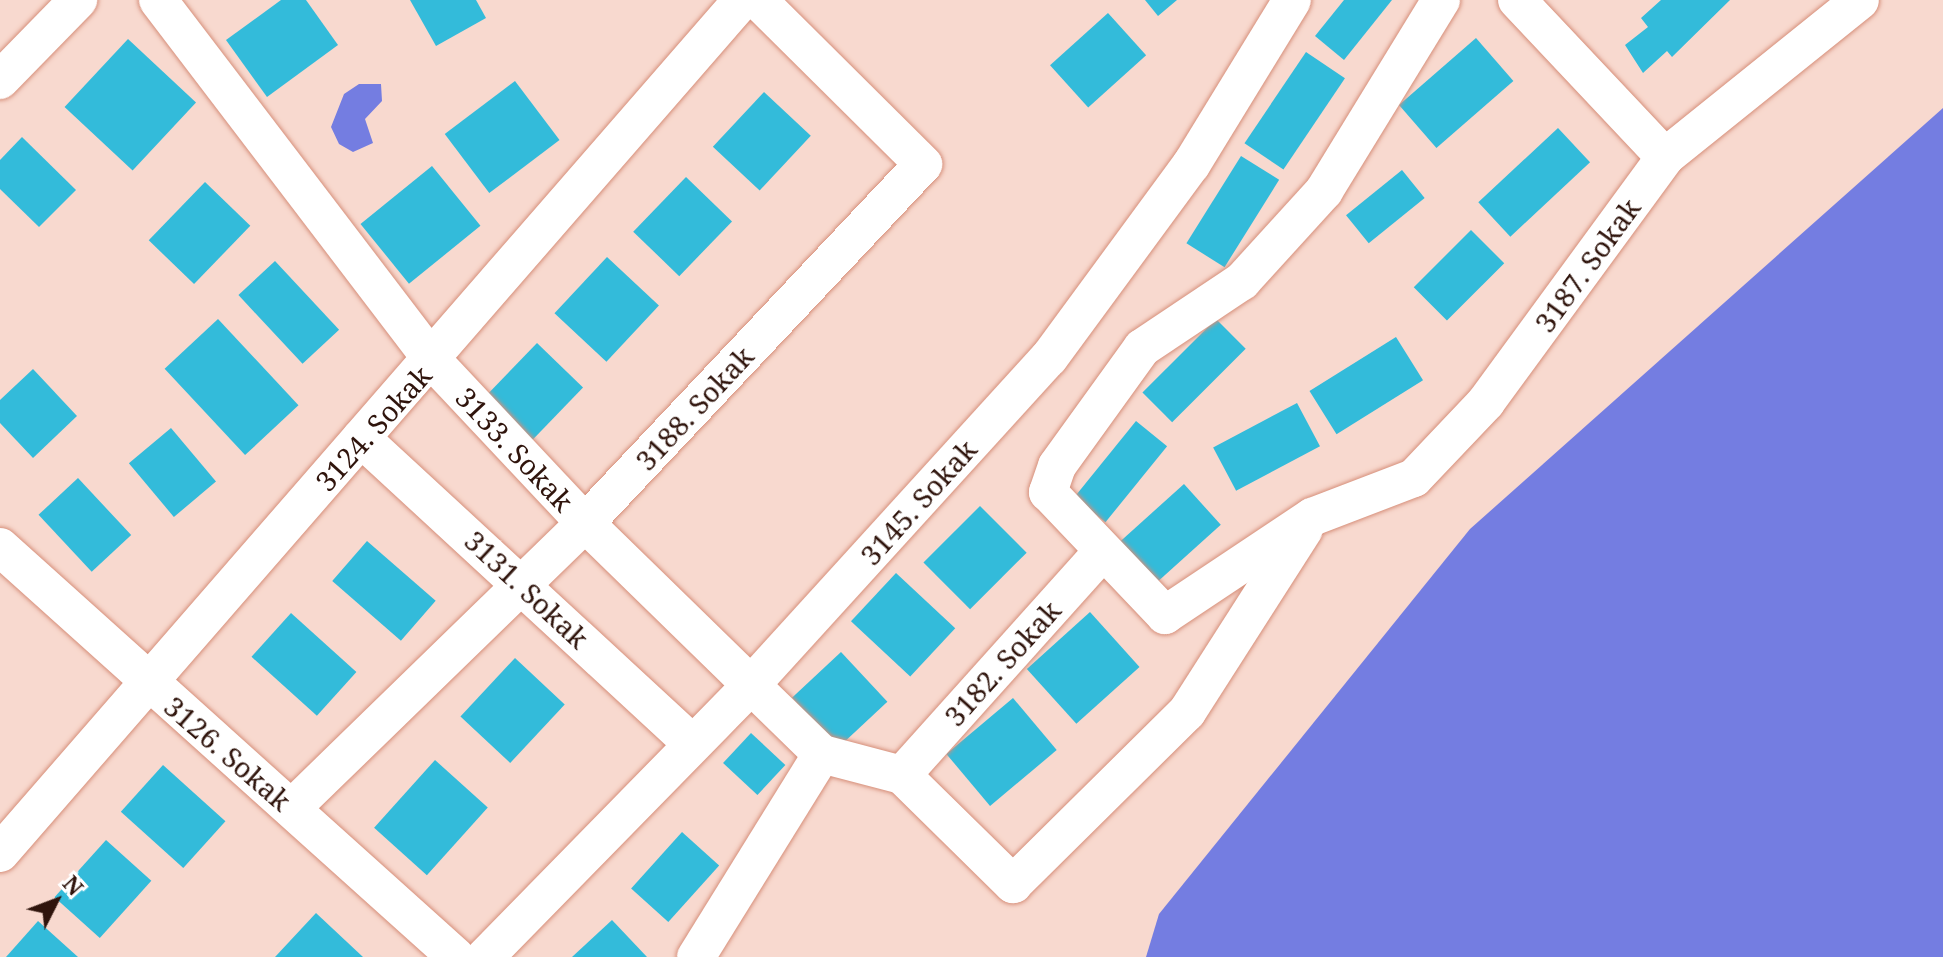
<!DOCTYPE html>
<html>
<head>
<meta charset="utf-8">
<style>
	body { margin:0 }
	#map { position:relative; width:1943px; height:957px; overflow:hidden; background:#f8d9cf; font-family:"Noto Serif",serif }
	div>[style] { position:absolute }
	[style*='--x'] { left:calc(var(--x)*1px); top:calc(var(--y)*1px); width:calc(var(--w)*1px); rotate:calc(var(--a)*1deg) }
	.water>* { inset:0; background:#747de1 }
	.building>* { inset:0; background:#33bbda; transform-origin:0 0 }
	.roads { filter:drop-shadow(0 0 2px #d68f7a) drop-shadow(0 0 2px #d68f7a) }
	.minor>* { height:38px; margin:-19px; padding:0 19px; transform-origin:19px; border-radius:19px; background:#fff }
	span { translate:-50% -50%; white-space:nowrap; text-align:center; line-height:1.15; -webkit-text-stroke:8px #fff; paint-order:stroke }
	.street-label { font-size:28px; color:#2f140c }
	.north { position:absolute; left:16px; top:861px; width:80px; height:80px; -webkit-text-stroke:6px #fff; paint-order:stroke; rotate:48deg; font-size:22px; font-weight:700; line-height:32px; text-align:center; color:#2f140c }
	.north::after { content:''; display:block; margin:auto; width:28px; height:36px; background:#2f140c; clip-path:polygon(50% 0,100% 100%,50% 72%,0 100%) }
</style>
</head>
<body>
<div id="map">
	<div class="water">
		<div style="clip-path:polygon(359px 84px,381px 84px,382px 101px,365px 119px,373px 143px,353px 152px,339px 144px,331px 127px,344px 94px)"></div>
		<div style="clip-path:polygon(1943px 108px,1943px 957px,1146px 957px,1159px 914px,1470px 529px)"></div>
	</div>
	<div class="building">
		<div style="clip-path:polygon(281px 0,306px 0,338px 45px,267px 97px,226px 40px)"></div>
		<div style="clip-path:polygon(410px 0,476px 0,486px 18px,436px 46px)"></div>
		<div style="clip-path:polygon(1145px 0,1177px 0,1158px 16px)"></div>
		<div style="clip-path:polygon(1344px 0,1392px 0,1344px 60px,1315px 36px)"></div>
		<div style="clip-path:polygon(1661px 0,1730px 0,1672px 57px,1667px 51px,1643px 73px,1625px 45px,1648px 27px,1641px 18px)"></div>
		<div style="left:1108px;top:13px;width:57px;height:78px;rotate:48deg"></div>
		<div style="left:1476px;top:38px;width:57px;height:102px;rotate:49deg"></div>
		<div style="left:128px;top:39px;width:93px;height:93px;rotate:43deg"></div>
		<div style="left:1306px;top:52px;width:47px;height:110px;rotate:34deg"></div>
		<div style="left:515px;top:81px;width:74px;height:88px;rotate:53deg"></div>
		<div style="left:764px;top:92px;width:64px;height:75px;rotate:43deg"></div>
		<div style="left:1558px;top:128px;width:47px;height:109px;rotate:47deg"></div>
		<div style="clip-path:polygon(22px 137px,76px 190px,39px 227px,0 189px,0 160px)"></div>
		<div style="left:1241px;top:156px;width:45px;height:103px;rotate:32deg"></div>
		<div style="left:432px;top:166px;width:77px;height:92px;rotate:51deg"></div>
		<div style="left:1402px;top:170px;width:36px;height:72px;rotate:51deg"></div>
		<div style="left:686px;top:177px;width:64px;height:76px;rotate:44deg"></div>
		<div style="left:205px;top:182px;width:63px;height:81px;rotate:44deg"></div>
		<div style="left:1471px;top:230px;width:47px;height:81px;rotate:45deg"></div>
		<div style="left:607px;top:257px;width:71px;height:77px;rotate:43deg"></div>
		<div style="left:275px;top:261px;width:94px;height:50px;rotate:47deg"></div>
		<div style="left:218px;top:319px;width:118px;height:73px;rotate:47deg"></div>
		<div style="left:1216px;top:319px;width:42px;height:104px;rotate:45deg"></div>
		<div style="left:1396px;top:337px;width:51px;height:102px;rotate:58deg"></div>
		<div style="left:537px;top:343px;width:64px;height:75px;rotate:44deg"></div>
		<div style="clip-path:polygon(33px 369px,77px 416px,33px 458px,0 423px,0 400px)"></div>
		<div style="left:1297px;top:403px;width:49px;height:95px;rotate:62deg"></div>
		<div style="left:1136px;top:421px;width:40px;height:98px;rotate:39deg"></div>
		<div style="left:171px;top:428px;width:70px;height:55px;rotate:50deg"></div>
		<div style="left:78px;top:478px;width:78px;height:54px;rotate:47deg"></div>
		<div style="left:1184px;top:484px;width:55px;height:87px;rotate:48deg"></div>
		<div style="left:980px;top:506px;width:66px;height:80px;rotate:45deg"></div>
		<div style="left:367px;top:541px;width:91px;height:53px;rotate:41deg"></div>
		<div style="left:896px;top:573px;width:81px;height:66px;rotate:43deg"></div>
		<div style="left:1090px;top:612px;width:74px;height:85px;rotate:48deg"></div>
		<div style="left:291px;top:613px;width:88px;height:59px;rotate:42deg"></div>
		<div style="left:841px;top:652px;width:68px;height:67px;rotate:47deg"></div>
		<div style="left:515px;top:658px;width:68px;height:80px;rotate:43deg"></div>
		<div style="left:1013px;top:698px;width:68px;height:87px;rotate:50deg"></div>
		<div style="left:751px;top:733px;width:47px;height:41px;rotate:43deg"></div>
		<div style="left:435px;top:760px;width:71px;height:91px;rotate:42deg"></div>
		<div style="left:163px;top:765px;width:84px;height:63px;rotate:42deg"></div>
		<div style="left:682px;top:832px;width:50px;height:76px;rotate:42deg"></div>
		<div style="left:106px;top:840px;width:61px;height:77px;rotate:42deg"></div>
		<div style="clip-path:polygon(316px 913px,363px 957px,275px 957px)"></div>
		<div style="clip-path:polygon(612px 920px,647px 957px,572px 957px)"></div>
		<div style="clip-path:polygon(38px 921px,78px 957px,6px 957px)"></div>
	</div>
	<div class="roads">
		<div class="minor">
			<div style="--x:158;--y:0;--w:454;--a:52.7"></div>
			<div style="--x:433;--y:361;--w:222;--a:46.8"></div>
			<div style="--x:585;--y:523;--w:331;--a:44.3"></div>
			<div style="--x:822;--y:754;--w:83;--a:14.7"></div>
			<div style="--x:902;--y:775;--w:156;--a:44.5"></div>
			<div style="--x:1013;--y:884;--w:245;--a:-44.7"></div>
			<div style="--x:1187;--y:712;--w:217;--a:-57.4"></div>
			<div style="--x:1441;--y:0;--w:224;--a:121.5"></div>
			<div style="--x:1324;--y:191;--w:122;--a:132.3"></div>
			<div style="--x:1242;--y:281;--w:120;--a:146.2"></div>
			<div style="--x:1142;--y:348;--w:145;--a:125.8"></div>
			<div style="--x:1057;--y:466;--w:28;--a:109"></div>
			<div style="--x:1048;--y:492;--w:170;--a:46.4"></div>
			<div style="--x:1165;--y:615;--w:177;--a:-33.7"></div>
			<div style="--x:1312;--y:517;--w:109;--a:-20.9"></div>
			<div style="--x:1414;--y:478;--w:105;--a:-46.5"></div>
			<div style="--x:1486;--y:402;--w:303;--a:-53.8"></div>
			<div style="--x:1665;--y:157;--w:250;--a:-38.8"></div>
			<div style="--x:1517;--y:0;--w:216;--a:46.7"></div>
			<div style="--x:0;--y:80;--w:112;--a:-45.7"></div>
			<div style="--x:361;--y:438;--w:450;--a:42.7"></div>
			<div style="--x:0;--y:547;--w:613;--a:41.96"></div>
			<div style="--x:902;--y:775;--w:301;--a:-48.1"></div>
			<div style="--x:292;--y:808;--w:409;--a:-44.2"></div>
			<div style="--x:585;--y:523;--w:493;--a:-46.7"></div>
			<div style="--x:923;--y:164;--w:233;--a:-135.2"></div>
			<div style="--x:0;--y:853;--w:1131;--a:-48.98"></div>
			<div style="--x:485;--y:957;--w:380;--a:-45.6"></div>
			<div style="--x:751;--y:685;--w:442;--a:-47.7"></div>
			<div style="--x:1049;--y:358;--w:240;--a:-53.7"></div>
			<div style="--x:1191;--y:165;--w:193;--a:-58.5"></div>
			<div style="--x:696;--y:957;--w:239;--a:-58.2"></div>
		</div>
	</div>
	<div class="street-label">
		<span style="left:1587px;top:265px;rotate:-54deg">3187. Sokak</span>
		<span style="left:694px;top:408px;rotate:-47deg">3188. Sokak</span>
		<span style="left:373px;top:428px;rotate:-48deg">3124. Sokak</span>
		<span style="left:515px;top:449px;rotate:47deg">3133. Sokak</span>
		<span style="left:918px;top:502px;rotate:-48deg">3145. Sokak</span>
		<span style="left:527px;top:589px;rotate:43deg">3131. Sokak</span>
		<span style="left:1002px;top:663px;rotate:-48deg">3182. Sokak</span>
		<span style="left:228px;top:753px;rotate:41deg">3126. Sokak</span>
	</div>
	<div class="north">N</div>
</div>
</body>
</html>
